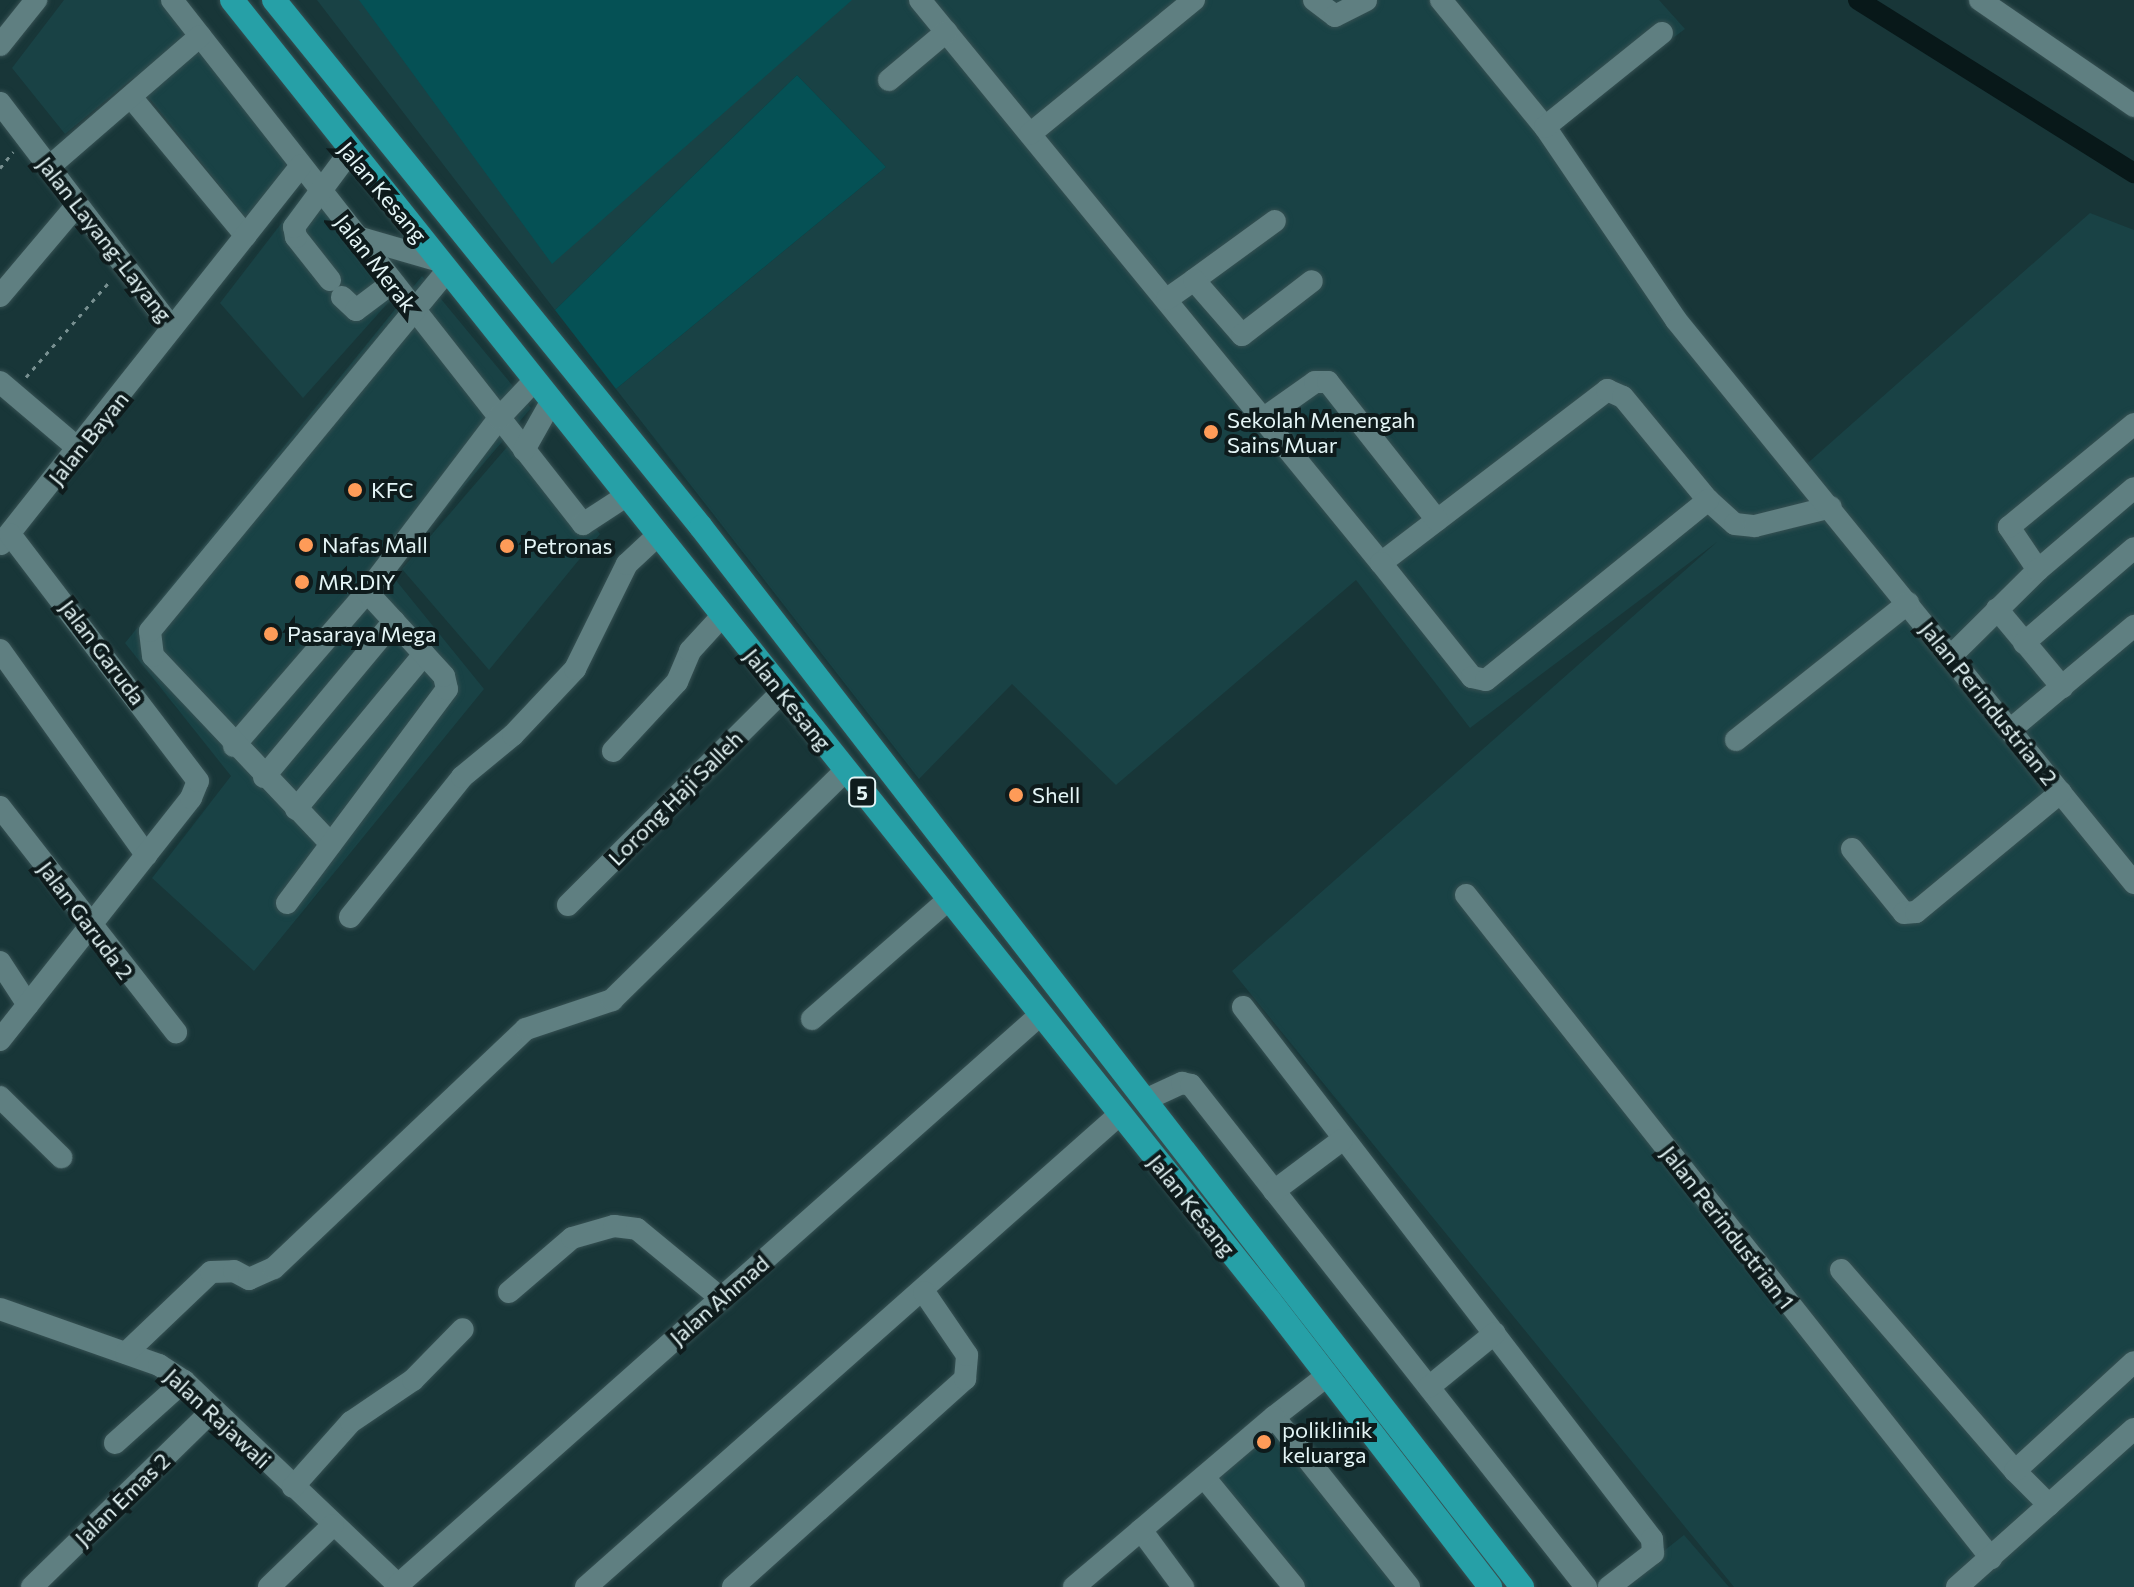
<!DOCTYPE html>
<html>
<head>
<meta charset="utf-8">
<style>
	body { margin:0 }
	#map { position:relative; width:2134px; height:1587px; overflow:hidden; background:#183638; font-family:Commissioner,sans-serif }
	div>[style] { position:absolute }
	[style*='--x'] { left:calc(var(--x)*1px); top:calc(var(--y)*1px); width:calc(var(--w)*1px); rotate:calc(var(--a)*1deg) }
	.built>* { inset:0; background:#194245 }
	.green>* { inset:0; background:#055155 }
	.canal>* { height:20px; margin:-10px; padding:0 10px; transform-origin:10px; border-radius:10px; background:#081819 }
	.path>* { height:3px; margin-top:-1.5px; transform-origin:0; background:repeating-linear-gradient(90deg,#789091 0 4px,transparent 0 10px) }
	.roads { filter:drop-shadow(0 0 2px #375153) drop-shadow(0 0 2px #375153) }
	.minor>* { height:22px; margin:-11px; padding:0 11px; transform-origin:11px; border-radius:11px; background:#5f7f81 }
	.major>* { height:24px; margin:-12px; padding:0 12px; transform-origin:12px; border-radius:12px; background:#26a0a7 }
	.dots>* { width:22px; height:22px; translate:-50% -50%; box-sizing:border-box; border:4px solid #0e1b1c; border-radius:50% }
	span { translate:-50% -50%; white-space:nowrap; text-align:center; line-height:1.15; -webkit-text-stroke:8px #0e1b1c; paint-order:stroke }
	.shield-label span { padding:2px 6px; background:#0e1b1c; border:2px solid; border-radius:6px; -webkit-text-stroke-width:0 }
	.shield-label { font-size:20px; color:#e4f5f6; font-weight:700 }
	.street-label { font-size:22px; color:#e4f5f6 }
	.poi-label { font-size:22px; color:#e4f5f6 }
	.left { translate:0 -50%; text-align:left }
</style>
</head>
<body>
<div id="map">
	<div class="built">
		<div style="clip-path:polygon(64px 0,186px 0,312px 162px,257px 232px,133px 78px,65px 134px,12px 68px)"></div>
		<div style="clip-path:polygon(317px 0,1659px 0,1685px 29px,1550px 130px,1801px 469px,2090px 213px,2134px 230px,2134px 1587px,1734px 1587px,1232px 971px,1717px 542px,1470px 728px,1356px 580px,1116px 785px,1012px 684px,919px 779px,616px 389px,886px 167px,797px 75px,555px 310px)"></div>
		<div style="clip-path:polygon(317px 177px,403px 286px,303px 398px,220px 303px)"></div>
		<div style="clip-path:polygon(422px 276px,531px 408px,390px 573px,484px 689px,254px 971px,152px 878px,231px 776px,125px 643px)"></div>
		<div style="clip-path:polygon(520px 432px,600px 534px,489px 670px,402px 569px)"></div>
		<div style="clip-path:polygon(1283px 1417px,1417px 1587px,1287px 1587px,1205px 1486px)"></div>
		<div style="clip-path:polygon(1684px 1535px,1729px 1587px,1618px 1587px)"></div>
	</div>
	<div class="green">
		<div style="clip-path:polygon(359px 0,852px 0,552px 264px)"></div>
		<div style="clip-path:polygon(797px 75px,886px 167px,616px 389px,555px 310px)"></div>
	</div>
	<div class="canal">
		<div style="--x:1858;--y:0;--w:326;--a:32.1"></div>
	</div>
	<div class="path">
		<div style="--x:0;--y:168;--w:21;--a:-51"></div>
		<div style="--x:26;--y:377;--w:129;--a:-48.8"></div>
	</div>
	<div class="roads">
		<div class="minor">
			<div style="--x:172;--y:0;--w:666;--a:51.89"></div>
			<div style="--x:583;--y:524;--w:51;--a:-33.1"></div>
			<div style="--x:920;--y:0;--w:728;--a:50.69"></div>
			<div style="--x:1381;--y:563;--w:285;--a:-37.4"></div>
			<div style="--x:1607;--y:390;--w:17;--a:24"></div>
			<div style="--x:1623;--y:397;--w:134;--a:50.5"></div>
			<div style="--x:1708;--y:500;--w:36;--a:42"></div>
			<div style="--x:1735;--y:524;--w:20;--a:6"></div>
			<div style="--x:1755;--y:526;--w:78;--a:-14"></div>
			<div style="--x:1314;--y:0;--w:26;--a:37"></div>
			<div style="--x:1335;--y:16;--w:35;--a:-27"></div>
			<div style="--x:1441;--y:0;--w:164;--a:50.7"></div>
			<div style="--x:1545;--y:127;--w:233;--a:55.8"></div>
			<div style="--x:1676;--y:320;--w:726;--a:50.87"></div>
			<div style="--x:1980;--y:0;--w:187;--a:34.5"></div>
			<div style="--x:0;--y:45;--w:58;--a:-51.3"></div>
			<div style="--x:889;--y:80;--w:75;--a:-40.1"></div>
			<div style="--x:131;--y:97;--w:180;--a:50.4"></div>
			<div style="--x:0;--y:103;--w:283;--a:52.6"></div>
			<div style="--x:1545;--y:127;--w:150;--a:-38.8"></div>
			<div style="--x:1030;--y:134;--w:212;--a:-39.3"></div>
			<div style="--x:49;--y:167;--w:200;--a:-40.9"></div>
			<div style="--x:357;--y:237;--w:86;--a:16.1"></div>
			<div style="--x:330;--y:280;--w:55;--a:-128.3"></div>
			<div style="--x:296;--y:237;--w:10;--a:-101"></div>
			<div style="--x:294;--y:227;--w:92;--a:-53.4"></div>
			<div style="--x:1194;--y:280;--w:100;--a:-36.1"></div>
			<div style="--x:0;--y:296;--w:119;--a:-49.8"></div>
			<div style="--x:342;--y:297;--w:19;--a:43"></div>
			<div style="--x:356;--y:310;--w:45;--a:-36.9"></div>
			<div style="--x:1167;--y:299;--w:33;--a:-35"></div>
			<div style="--x:1194;--y:280;--w:73;--a:48.9"></div>
			<div style="--x:1242;--y:335;--w:88;--a:-37.6"></div>
			<div style="--x:0;--y:382;--w:104;--a:40.3"></div>
			<div style="--x:1264;--y:418;--w:62;--a:-35.2"></div>
			<div style="--x:1315;--y:382;--w:13;--a:0"></div>
			<div style="--x:1328;--y:382;--w:176;--a:51.7"></div>
			<div style="--x:524;--y:450;--w:55;--a:-60.6"></div>
			<div style="--x:1;--y:544;--w:483;--a:-51.6"></div>
			<div style="--x:1381;--y:563;--w:146;--a:51.4"></div>
			<div style="--x:1472;--y:677;--w:14;--a:12"></div>
			<div style="--x:1486;--y:680;--w:286;--a:-39"></div>
			<div style="--x:2038;--y:570;--w:52;--a:-124"></div>
			<div style="--x:2009;--y:527;--w:162;--a:-39.5"></div>
			<div style="--x:1997;--y:609;--w:102;--a:50.2"></div>
			<div style="--x:2024;--y:643;--w:145;--a:-40.8"></div>
			<div style="--x:0;--y:650;--w:252;--a:54.5"></div>
			<div style="--x:1951;--y:656;--w:122;--a:-44.7"></div>
			<div style="--x:2038;--y:570;--w:126;--a:-40.5"></div>
			<div style="--x:2010;--y:730;--w:162;--a:-40"></div>
			<div style="--x:1736;--y:740;--w:220;--a:-38.5"></div>
			<div style="--x:234;--y:746;--w:203;--a:-49.2"></div>
			<div style="--x:367;--y:592;--w:218;--a:-52.8"></div>
			<div style="--x:499;--y:418;--w:51;--a:-46.6"></div>
			<div style="--x:613;--y:751;--w:94;--a:-47.2"></div>
			<div style="--x:677;--y:682;--w:34;--a:-67"></div>
			<div style="--x:690;--y:651;--w:47;--a:-47.6"></div>
			<div style="--x:264;--y:777;--w:203;--a:-50.2"></div>
			<div style="--x:0;--y:807;--w:286;--a:52"></div>
			<div style="--x:296;--y:809;--w:201;--a:-50.4"></div>
			<div style="--x:331;--y:844;--w:259;--a:-133.4"></div>
			<div style="--x:153;--y:656;--w:25;--a:-97"></div>
			<div style="--x:150;--y:631;--w:467;--a:-50.5"></div>
			<div style="--x:1852;--y:849;--w:82;--a:50.9"></div>
			<div style="--x:1904;--y:913;--w:12;--a:-5"></div>
			<div style="--x:1916;--y:912;--w:188;--a:-39.6"></div>
			<div style="--x:1466;--y:895;--w:846;--a:51.63"></div>
			<div style="--x:287;--y:903;--w:267;--a:-53.2"></div>
			<div style="--x:447;--y:689;--w:13;--a:-103"></div>
			<div style="--x:444;--y:676;--w:114;--a:-132.5"></div>
			<div style="--x:568;--y:905;--w:302;--a:-44.9"></div>
			<div style="--x:350;--y:917;--w:179;--a:-51.3"></div>
			<div style="--x:462;--y:777;--w:66;--a:-39.5"></div>
			<div style="--x:513;--y:735;--w:91;--a:-46.8"></div>
			<div style="--x:575;--y:669;--w:117;--a:-63.7"></div>
			<div style="--x:627;--y:564;--w:41;--a:-43"></div>
			<div style="--x:0;--y:962;--w:51;--a:56.9"></div>
			<div style="--x:1243;--y:1007;--w:671;--a:52.45"></div>
			<div style="--x:1652;--y:1539;--w:14;--a:86"></div>
			<div style="--x:1653;--y:1553;--w:56;--a:142.3"></div>
			<div style="--x:812;--y:1019;--w:181;--a:-41.2"></div>
			<div style="--x:0;--y:1040;--w:308;--a:-51.7"></div>
			<div style="--x:191;--y:798;--w:18;--a:-68"></div>
			<div style="--x:198;--y:781;--w:310;--a:-127.3"></div>
			<div style="--x:0;--y:1097;--w:86;--a:44.5"></div>
			<div style="--x:1145;--y:1100;--w:41;--a:-24.7"></div>
			<div style="--x:1182;--y:1083;--w:9;--a:13"></div>
			<div style="--x:1191;--y:1085;--w:639;--a:51.8"></div>
			<div style="--x:1274;--y:1191;--w:85;--a:-36.9"></div>
			<div style="--x:1841;--y:1270;--w:266;--a:49.1"></div>
			<div style="--x:509;--y:1292;--w:83;--a:-40.6"></div>
			<div style="--x:572;--y:1238;--w:44;--a:-15.9"></div>
			<div style="--x:614;--y:1226;--w:23;--a:7"></div>
			<div style="--x:637;--y:1229;--w:110;--a:39.5"></div>
			<div style="--x:0;--y:1309;--w:169;--a:19.4"></div>
			<div style="--x:159;--y:1365;--w:30;--a:33"></div>
			<div style="--x:184;--y:1381;--w:298;--a:43.6"></div>
			<div style="--x:126;--y:1353;--w:117;--a:-43.6"></div>
			<div style="--x:211;--y:1272;--w:23;--a:-2"></div>
			<div style="--x:234;--y:1271;--w:17;--a:28"></div>
			<div style="--x:249;--y:1279;--w:27;--a:-24"></div>
			<div style="--x:274;--y:1268;--w:347;--a:-43.5"></div>
			<div style="--x:526;--y:1029;--w:91;--a:-18.6"></div>
			<div style="--x:612;--y:1000;--w:327;--a:-44.5"></div>
			<div style="--x:1324;--y:1378;--w:63;--a:142"></div>
			<div style="--x:1274;--y:1417;--w:217;--a:51.5"></div>
			<div style="--x:1429;--y:1387;--w:85;--a:-39.3"></div>
			<div style="--x:115;--y:1443;--w:93;--a:-41.9"></div>
			<div style="--x:1204;--y:1477;--w:142;--a:50.7"></div>
			<div style="--x:293;--y:1487;--w:87;--a:-48.3"></div>
			<div style="--x:351;--y:1422;--w:75;--a:-34.1"></div>
			<div style="--x:413;--y:1380;--w:71;--a:-45.6"></div>
			<div style="--x:2049;--y:1505;--w:48;--a:-135"></div>
			<div style="--x:2015;--y:1471;--w:161;--a:-42.5"></div>
			<div style="--x:1141;--y:1530;--w:71;--a:53.6"></div>
			<div style="--x:398;--y:1585;--w:859;--a:-41.6"></div>
			<div style="--x:32;--y:1587;--w:253;--a:-44.4"></div>
			<div style="--x:269;--y:1587;--w:89;--a:-44.1"></div>
			<div style="--x:586;--y:1587;--w:713;--a:-41.53"></div>
			<div style="--x:733;--y:1587;--w:312;--a:-41.9"></div>
			<div style="--x:965;--y:1379;--w:24;--a:-85"></div>
			<div style="--x:967;--y:1355;--w:76;--a:-124.3"></div>
			<div style="--x:1074;--y:1587;--w:262;--a:-40.4"></div>
			<div style="--x:1957;--y:1587;--w:237;--a:-41.8"></div>
		</div>
		<div class="major">
			<div style="--x:232;--y:0;--w:1664;--a:51.42"></div>
			<div style="--x:1270;--y:1301;--w:361;--a:52.4"></div>
			<div style="--x:274;--y:0;--w:678;--a:50.98"></div>
			<div style="--x:701;--y:527;--w:1341;--a:52.24"></div>
		</div>
	</div>
	<div class="dots">
		<div style="left:1211px;top:432px;background:#fe9b58"></div>
		<div style="left:355px;top:490px;background:#fe9b58"></div>
		<div style="left:306px;top:545px;background:#fe9b58"></div>
		<div style="left:507px;top:546px;background:#fe9b58"></div>
		<div style="left:302px;top:582px;background:#fe9b58"></div>
		<div style="left:271px;top:634px;background:#fe9b58"></div>
		<div style="left:1016px;top:795px;background:#fe9b58"></div>
		<div style="left:1264px;top:1442px;background:#fe9b58"></div>
	</div>
	<div class="shield-label">
		<span style="left:862px;top:792px">5</span>
	</div>
	<div class="street-label">
		<span style="left:383px;top:192px;rotate:50deg">Jalan Kesang</span>
		<span style="left:105px;top:239px;rotate:52deg">Jalan Layang-Layang</span>
		<span style="left:376px;top:263px;rotate:52deg">Jalan Merak</span>
		<span style="left:88px;top:438px;rotate:-51deg">Jalan Bayan</span>
		<span style="left:103px;top:652px;rotate:53deg">Jalan Garuda</span>
		<span style="left:788px;top:699px;rotate:51deg">Jalan Kesang</span>
		<span style="left:1989px;top:703px;rotate:51deg">Jalan Perindustrian 2</span>
		<span style="left:675px;top:798px;rotate:-45deg">Lorong Haji Salleh</span>
		<span style="left:86px;top:920px;rotate:53deg">Jalan Garuda 2</span>
		<span style="left:1192px;top:1205px;rotate:51deg">Jalan Kesang</span>
		<span style="left:1728px;top:1227px;rotate:52deg">Jalan Perindustrian 1</span>
		<span style="left:719px;top:1300px;rotate:-41deg">Jalan Ahmad</span>
		<span style="left:218px;top:1418px;rotate:43deg">Jalan Rajawali</span>
		<span style="left:122px;top:1499px;rotate:-44deg">Jalan Emas 2</span>
	</div>
	<div class="poi-label">
		<span class="left" style="left:1227px;top:432px">Sekolah Menengah<br>Sains Muar</span>
		<span class="left" style="left:371px;top:490px">KFC</span>
		<span class="left" style="left:322px;top:545px">Nafas Mall</span>
		<span class="left" style="left:523px;top:546px">Petronas</span>
		<span class="left" style="left:318px;top:582px">MR.DIY</span>
		<span class="left" style="left:287px;top:634px">Pasaraya Mega</span>
		<span class="left" style="left:1032px;top:795px">Shell</span>
		<span class="left" style="left:1282px;top:1442px">poliklinik<br>keluarga</span>
	</div>
</div>
</body>
</html>
